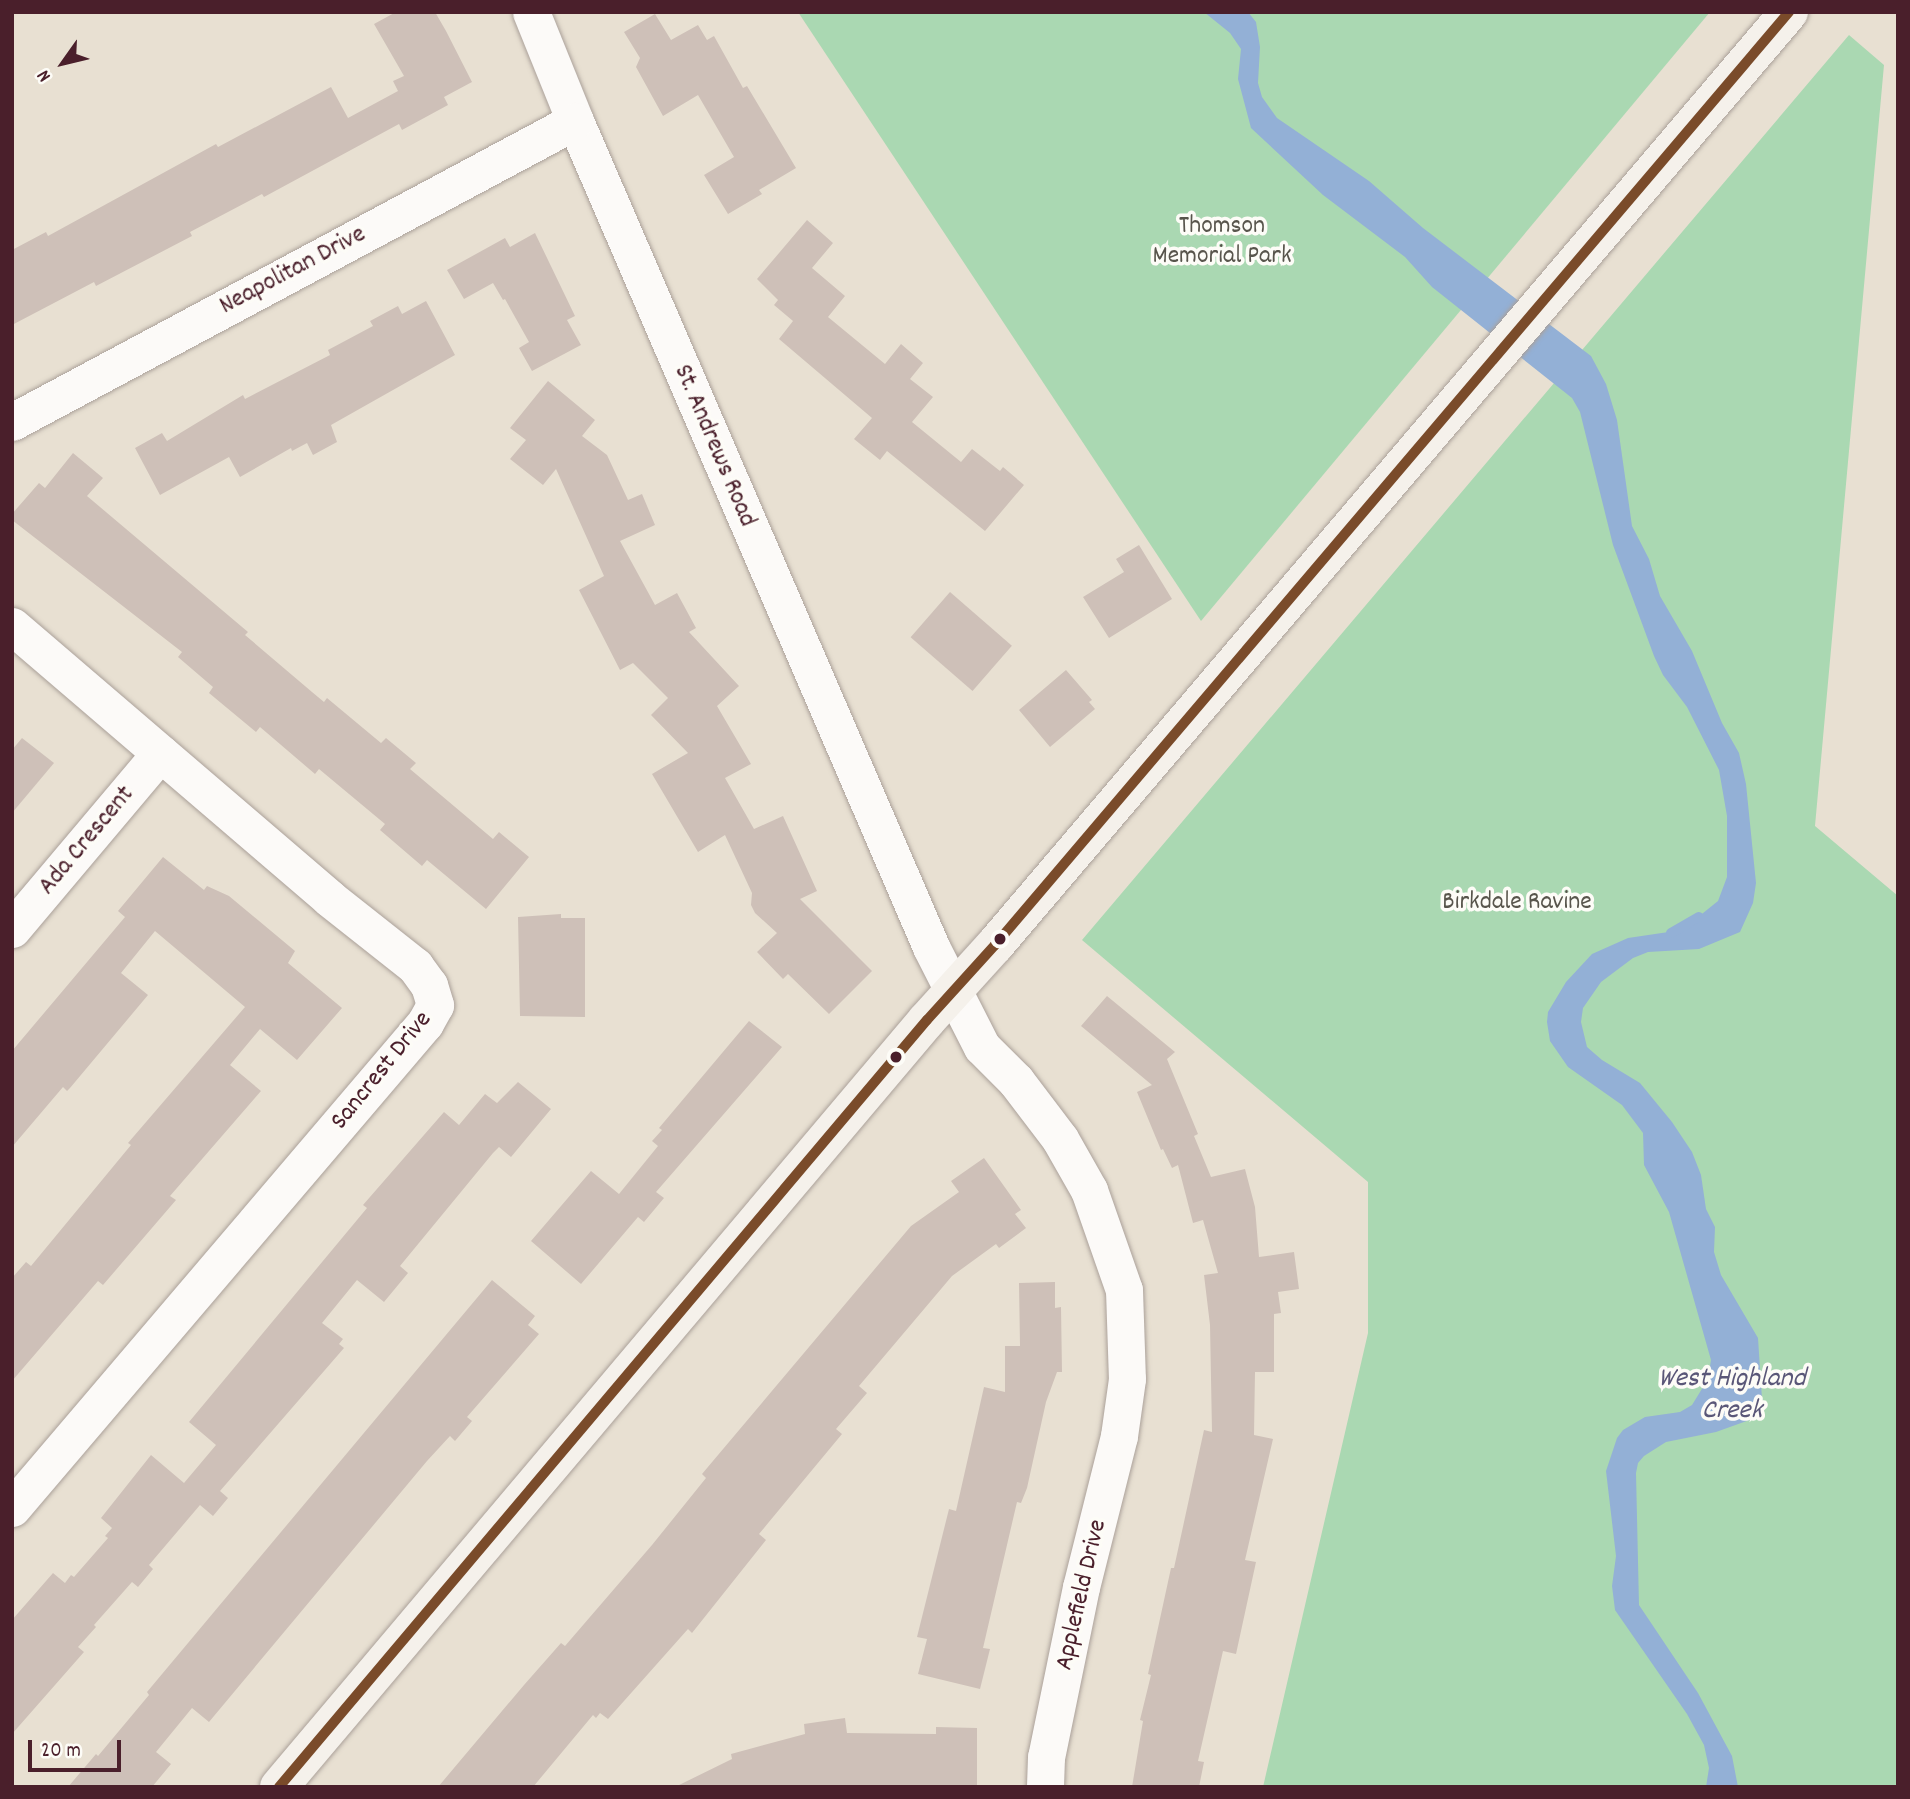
<!DOCTYPE html>
<html>
<head>
<meta charset="utf-8">
<style>
	body { margin:0 }
	#map { position:relative; width:1910px; height:1799px; overflow:hidden; background:#e8e0d2; font-family:Dekko,sans-serif }
	div>[style] { position:absolute }
	[style*='--x'] { left:calc(var(--x)*1px); top:calc(var(--y)*1px); width:calc(var(--w)*1px); rotate:calc(var(--a)*1deg) }
	.green>* { inset:0; background:#aad8b2 }
	.water>* { inset:0; background:#93b0d6 }
	.stream>* { height:10px; margin:-5px; padding:0 5px; transform-origin:5px; border-radius:5px; background:#93b0d6 }
	.building>* { inset:0; background:#cec0b8; transform-origin:0 0 }
	.roads { filter:drop-shadow(0 0 2px #aba19a) drop-shadow(0 0 2px #aba19a) }
	.street>* { height:37px; margin:-18.5px; padding:0 18.5px; transform-origin:18.5px; border-radius:18.5px; background:#fcfaf8 }
	.secondary>* { height:38px; margin:-19px; padding:0 19px; transform-origin:19px; border-radius:19px; background:#f5f1eb }
	.bus-1>* { height:10px; margin:-5px; padding:0 5px; transform-origin:5px; border-radius:5px; background:#7a4b2a }
	.dots>* { width:19px; height:19px; translate:-50% -50%; box-sizing:border-box; border:4px solid #fdfcf7; border-radius:50% }
	span { translate:-50% -50%; white-space:nowrap; text-align:center; line-height:1.15; -webkit-text-stroke:7px #fdfcf7; paint-order:stroke }
	.park-label { font-size:26px; color:#58554c }
	.street-label { font-size:26px; color:#4a1f2b }
	.water-label { font-size:28px; color:#5a5778; font-style:italic }
	.frame { position:absolute; inset:0; border:14px solid #4a1f2b; pointer-events:none }
	.north { position:absolute; left:28px; top:28px; width:70px; height:70px; -webkit-text-stroke:5px #fdfcf7; paint-order:stroke; rotate:236deg; font-size:19px; font-weight:700; line-height:28px; text-align:center; color:#4a1f2b }
	.north::after { content:''; display:block; margin:auto; width:24px; height:32px; background:#4a1f2b; clip-path:polygon(50% 0,100% 100%,50% 72%,0 100%) }
	.scale { position:absolute; left:28px; top:1740px; width:93px; height:32px; box-sizing:border-box; border:4px solid #4a1f2b; border-top:0; padding-left:9px; font-size:21px; line-height:24px; white-space:nowrap; color:#4a1f2b; -webkit-text-stroke:5px #fdfcf7; paint-order:stroke }
</style>
</head>
<body>
<div id="map">
	<div class="green">
		<div style="clip-path:polygon(798px 12px,1710px 12px,1201px 621px)"></div>
		<div style="clip-path:polygon(1849px 35px,1884px 65px,1815px 826px,1898px 896px,1898px 1787px,1263px 1787px,1368px 1333px,1368px 1182px,1082px 940px)"></div>
	</div>
	<div class="water">
		<div style="clip-path:polygon(1204px 12px,1248px 12px,1256px 22px,1260px 47px,1258px 83px,1262px 97px,1277px 118px,1369px 181px,1423px 228px,1591px 356px,1606px 384px,1617px 420px,1632px 526px,1649px 559px,1660px 596px,1692px 651px,1722px 723px,1739px 753px,1746px 784px,1756px 883px,1753px 903px,1740px 932px,1699px 949px,1648px 952px,1633px 958px,1601px 982px,1583px 1008px,1581px 1022px,1587px 1047px,1602px 1060px,1640px 1083px,1672px 1122px,1692px 1152px,1701px 1175px,1706px 1209px,1715px 1227px,1714px 1252px,1721px 1275px,1758px 1338px,1762px 1399px,1755px 1418px,1716px 1432px,1666px 1442px,1644px 1456px,1638px 1463px,1636px 1473px,1639px 1605px,1698px 1693px,1732px 1756px,1738px 1787px,1706px 1787px,1709px 1768px,1704px 1745px,1687px 1714px,1615px 1610px,1612px 1586px,1616px 1556px,1606px 1471px,1617px 1438px,1623px 1430px,1645px 1417px,1680px 1412px,1692px 1405px,1708px 1379px,1711px 1360px,1669px 1212px,1644px 1165px,1643px 1133px,1622px 1105px,1568px 1067px,1550px 1041px,1547px 1022px,1548px 1012px,1566px 982px,1592px 954px,1628px 938px,1682px 930px,1718px 901px,1727px 877px,1727px 816px,1719px 770px,1687px 707px,1663px 675px,1654px 656px,1613px 545px,1580px 412px,1572px 398px,1432px 287px,1405px 257px,1323px 195px,1251px 128px,1238px 79px,1241px 49px,1230px 33px)"></div>
	</div>
	<div class="stream">
		<div style="--x:1671;--y:933;--w:32;--a:-30"></div>
	</div>
	<div class="building">
		<div style="clip-path:polygon(396px 12px,435px 12px,446px 31px,472px 82px,444px 97px,448px 105px,402px 130px,399px 124px,264px 197px,262px 194px,190px 232px,192px 236px,96px 286px,94px 282px,12px 325px,12px 250px,46px 232px,48px 236px,216px 144px,218px 147px,331px 87px,348px 118px,398px 91px,393px 81px,404px 76px,374px 24px)"></div>
		<div style="clip-path:polygon(655px 14px,671px 40px,698px 25px,707px 40px,714px 36px,743px 88px,747px 86px,796px 168px,759px 190px,762px 194px,728px 214px,704px 175px,734px 157px,698px 95px,663px 116px,636px 67px,640px 58px,624px 32px)"></div>
		<div style="clip-path:polygon(807px 220px,833px 243px,812px 268px,845px 296px,828px 317px,885px 364px,901px 344px,923px 363px,910px 379px,933px 397px,912px 422px,961px 462px,972px 449px,1000px 471px,1003px 467px,1024px 485px,985px 531px,887px 451px,880px 460px,854px 439px,872px 418px,779px 339px,793px 321px,774px 305px,778px 300px,757px 279px)"></div>
		<div style="clip-path:polygon(535px 233px,575px 316px,567px 320px,581px 345px,532px 371px,519px 348px,529px 342px,505px 299px,503px 300px,493px 283px,464px 299px,447px 270px,505px 238px,510px 247px)"></div>
		<div style="clip-path:polygon(426px 301px,455px 355px,331px 425px,337px 442px,313px 455px,307px 443px,292px 451px,291px 448px,240px 477px,229px 457px,160px 495px,135px 448px,162px 433px,167px 441px,243px 395px,245px 399px,330px 355px,328px 350px,373px 326px,370px 321px,398px 306px,402px 314px)"></div>
		<div style="clip-path:polygon(548px 381px,595px 420px,582px 436px,607px 455px,628px 500px,642px 494px,655px 525px,620px 541px,655px 605px,677px 593px,696px 628px,689px 632px,739px 686px,717px 706px,751px 764px,725px 778px,754px 829px,783px 816px,817px 891px,800px 899px,872px 971px,829px 1014px,788px 974px,783px 979px,757px 952px,777px 933px,755px 913px,751px 905px,752px 893px,725px 835px,698px 852px,652px 774px,688px 753px,651px 715px,668px 698px,633px 663px,620px 670px,579px 590px,604px 576px,556px 469px,543px 485px,510px 459px,526px 440px,510px 428px)"></div>
		<div style="clip-path:polygon(73px 453px,103px 478px,87px 496px,248px 632px,245px 635px,312px 692px,324px 702px,327px 698px,381px 743px,386px 738px,416px 763px,410px 769px,493px 839px,499px 832px,529px 857px,486px 909px,427px 860px,422px 866px,380px 830px,385px 824px,319px 769px,315px 774px,260px 727px,256px 732px,209px 693px,213px 687px,178px 657px,182px 652px,12px 520px,12px 514px,39px 483px,45px 488px)"></div>
		<div style="clip-path:polygon(1139px 545px,1172px 599px,1109px 638px,1083px 597px,1124px 572px,1116px 559px)"></div>
		<div style="left:950px;top:592px;width:82px;height:60px;rotate:41deg"></div>
		<div style="clip-path:polygon(1066px 670px,1092px 700px,1089px 702px,1095px 709px,1050px 747px,1019px 710px)"></div>
		<div style="clip-path:polygon(22px 738px,54px 763px,12px 813px,12px 750px)"></div>
		<div style="clip-path:polygon(163px 857px,204px 890px,207px 886px,229px 896px,295px 951px,288px 963px,342px 1008px,297px 1060px,260px 1029px,230px 1065px,261px 1091px,170px 1196px,176px 1200px,103px 1285px,98px 1281px,12px 1381px,12px 1278px,26px 1262px,31px 1266px,131px 1145px,128px 1143px,245px 1007px,155px 931px,121px 973px,148px 995px,70px 1088px,67px 1091px,63px 1087px,12px 1147px,12px 1051px,125px 917px,118px 911px)"></div>
		<div style="clip-path:polygon(561px 914px,561px 918px,585px 918px,585px 1017px,520px 1016px,518px 917px)"></div>
		<div style="clip-path:polygon(1107px 996px,1175px 1052px,1167px 1059px,1198px 1134px,1194px 1136px,1211px 1177px,1245px 1169px,1255px 1207px,1259px 1257px,1294px 1252px,1299px 1289px,1278px 1292px,1281px 1313px,1274px 1314px,1274px 1372px,1255px 1372px,1254px 1435px,1273px 1439px,1245px 1560px,1256px 1562px,1236px 1654px,1223px 1651px,1198px 1761px,1204px 1762px,1199px 1787px,1132px 1787px,1143px 1721px,1140px 1720px,1151px 1675px,1148px 1674px,1171px 1568px,1174px 1568px,1204px 1430px,1212px 1432px,1210px 1325px,1204px 1275px,1218px 1273px,1203px 1220px,1193px 1223px,1178px 1165px,1172px 1168px,1163px 1149px,1161px 1150px,1137px 1092px,1152px 1085px,1081px 1026px)"></div>
		<div style="clip-path:polygon(749px 1021px,782px 1047px,656px 1192px,664px 1198px,644px 1222px,638px 1217px,581px 1284px,531px 1241px,591px 1171px,619px 1194px,658px 1146px,652px 1141px,662px 1130px,659px 1128px)"></div>
		<div style="clip-path:polygon(518px 1082px,551px 1109px,511px 1157px,499px 1147px,493px 1153px,400px 1266px,408px 1273px,384px 1302px,357px 1280px,322px 1323px,343px 1339px,339px 1344px,344px 1348px,220px 1491px,228px 1498px,213px 1516px,200px 1505px,149px 1565px,153px 1569px,138px 1587px,132px 1582px,94px 1625px,96px 1627px,78px 1647px,84px 1652px,12px 1734px,12px 1620px,53px 1573px,65px 1583px,71px 1575px,74px 1577px,108px 1538px,105px 1536px,112px 1528px,101px 1518px,151px 1455px,184px 1483px,216px 1445px,189px 1422px,367px 1208px,363px 1205px,444px 1112px,459px 1125px,485px 1094px,497px 1103px)"></div>
		<div style="clip-path:polygon(984px 1158px,1021px 1210px,1015px 1214px,1026px 1228px,999px 1248px,996px 1244px,952px 1276px,859px 1386px,867px 1393px,836px 1429px,842px 1434px,759px 1534px,766px 1540px,692px 1633px,688px 1629px,608px 1719px,600px 1713px,596px 1718px,593px 1715px,533px 1787px,438px 1787px,524px 1685px,561px 1643px,565px 1646px,652px 1545px,706px 1478px,702px 1474px,911px 1226px,959px 1192px,951px 1181px)"></div>
		<div style="clip-path:polygon(492px 1280px,535px 1316px,528px 1325px,539px 1334px,467px 1417px,472px 1421px,455px 1441px,450px 1436px,427px 1461px,209px 1722px,192px 1708px,156px 1752px,171px 1764px,152px 1787px,68px 1787px,96px 1754px,98px 1756px,149px 1695px,147px 1692px)"></div>
		<div style="clip-path:polygon(1055px 1282px,1055px 1308px,1061px 1307px,1062px 1372px,1057px 1372px,1046px 1402px,1027px 1488px,1021px 1503px,1017px 1502px,983px 1648px,990px 1649px,980px 1689px,918px 1674px,927px 1639px,917px 1637px,949px 1509px,956px 1511px,984px 1387px,1005px 1392px,1005px 1346px,1020px 1346px,1019px 1283px)"></div>
		<div style="clip-path:polygon(845px 1718px,847px 1733px,936px 1734px,936px 1727px,977px 1728px,977px 1787px,675px 1787px,732px 1759px,731px 1754px,805px 1734px,804px 1724px)"></div>
	</div>
	<div class="roads">
		<div class="street">
			<div style="--x:531;--y:12;--w:118;--a:68"></div>
			<div style="--x:575;--y:121;--w:899;--a:66.68"></div>
			<div style="--x:931;--y:947;--w:112;--a:63"></div>
			<div style="--x:982;--y:1047;--w:48;--a:45"></div>
			<div style="--x:1016;--y:1081;--w:73;--a:52.8"></div>
			<div style="--x:1060;--y:1139;--w:59;--a:60.4"></div>
			<div style="--x:1089;--y:1190;--w:106;--a:70.7"></div>
			<div style="--x:1124;--y:1290;--w:89;--a:88.1"></div>
			<div style="--x:1127;--y:1379;--w:58;--a:98"></div>
			<div style="--x:1119;--y:1436;--w:156;--a:104.1"></div>
			<div style="--x:1081;--y:1587;--w:174;--a:101.6"></div>
			<div style="--x:1046;--y:1757;--w:30;--a:92"></div>
			<div style="--x:12;--y:422;--w:638;--a:-28.13"></div>
			<div style="--x:12;--y:626;--w:418;--a:40.6"></div>
			<div style="--x:329;--y:898;--w:110;--a:38.3"></div>
			<div style="--x:415;--y:966;--w:24;--a:54"></div>
			<div style="--x:429;--y:985;--w:21;--a:73"></div>
			<div style="--x:435;--y:1005;--w:21;--a:119"></div>
			<div style="--x:425;--y:1023;--w:637;--a:130.42"></div>
			<div style="--x:12;--y:929;--w:230;--a:-49.9"></div>
		</div>
		<div class="secondary">
			<div style="--x:279;--y:1787;--w:1004;--a:-49.81"></div>
			<div style="--x:927;--y:1020;--w:101;--a:-47.8"></div>
			<div style="--x:995;--y:945;--w:1225;--a:-49.6"></div>
		</div>
	</div>
	<div class="bus-1">
		<div style="--x:279;--y:1787;--w:1004;--a:-49.81"></div>
		<div style="--x:927;--y:1020;--w:101;--a:-47.8"></div>
		<div style="--x:995;--y:945;--w:1225;--a:-49.6"></div>
	</div>
	<div class="dots">
		<div style="left:1000px;top:939px;background:#4a1f2b"></div>
		<div style="left:896px;top:1057px;background:#4a1f2b"></div>
	</div>
	<div class="park-label">
		<span style="left:1222px;top:242px">Thomson<br>Memorial Park</span>
		<span style="left:1517px;top:903px">Birkdale Ravine</span>
	</div>
	<div class="street-label">
		<span style="left:293px;top:271px;rotate:-28deg">Neapolitan Drive</span>
		<span style="left:714px;top:446px;rotate:67deg">St. Andrews Road</span>
		<span style="left:87px;top:841px;rotate:-50deg">Ada Crescent</span>
		<span style="left:382px;top:1071px;rotate:-51deg">Sancrest Drive</span>
		<span style="left:1082px;top:1595px;rotate:-77deg">Applefield Drive</span>
	</div>
	<div class="water-label">
		<span style="left:1732px;top:1396px">West Highland<br>Creek</span>
	</div>
	<div class="frame"></div>
	<div class="north">N</div>
	<div class="scale">20 m</div>
</div>
</body>
</html>
